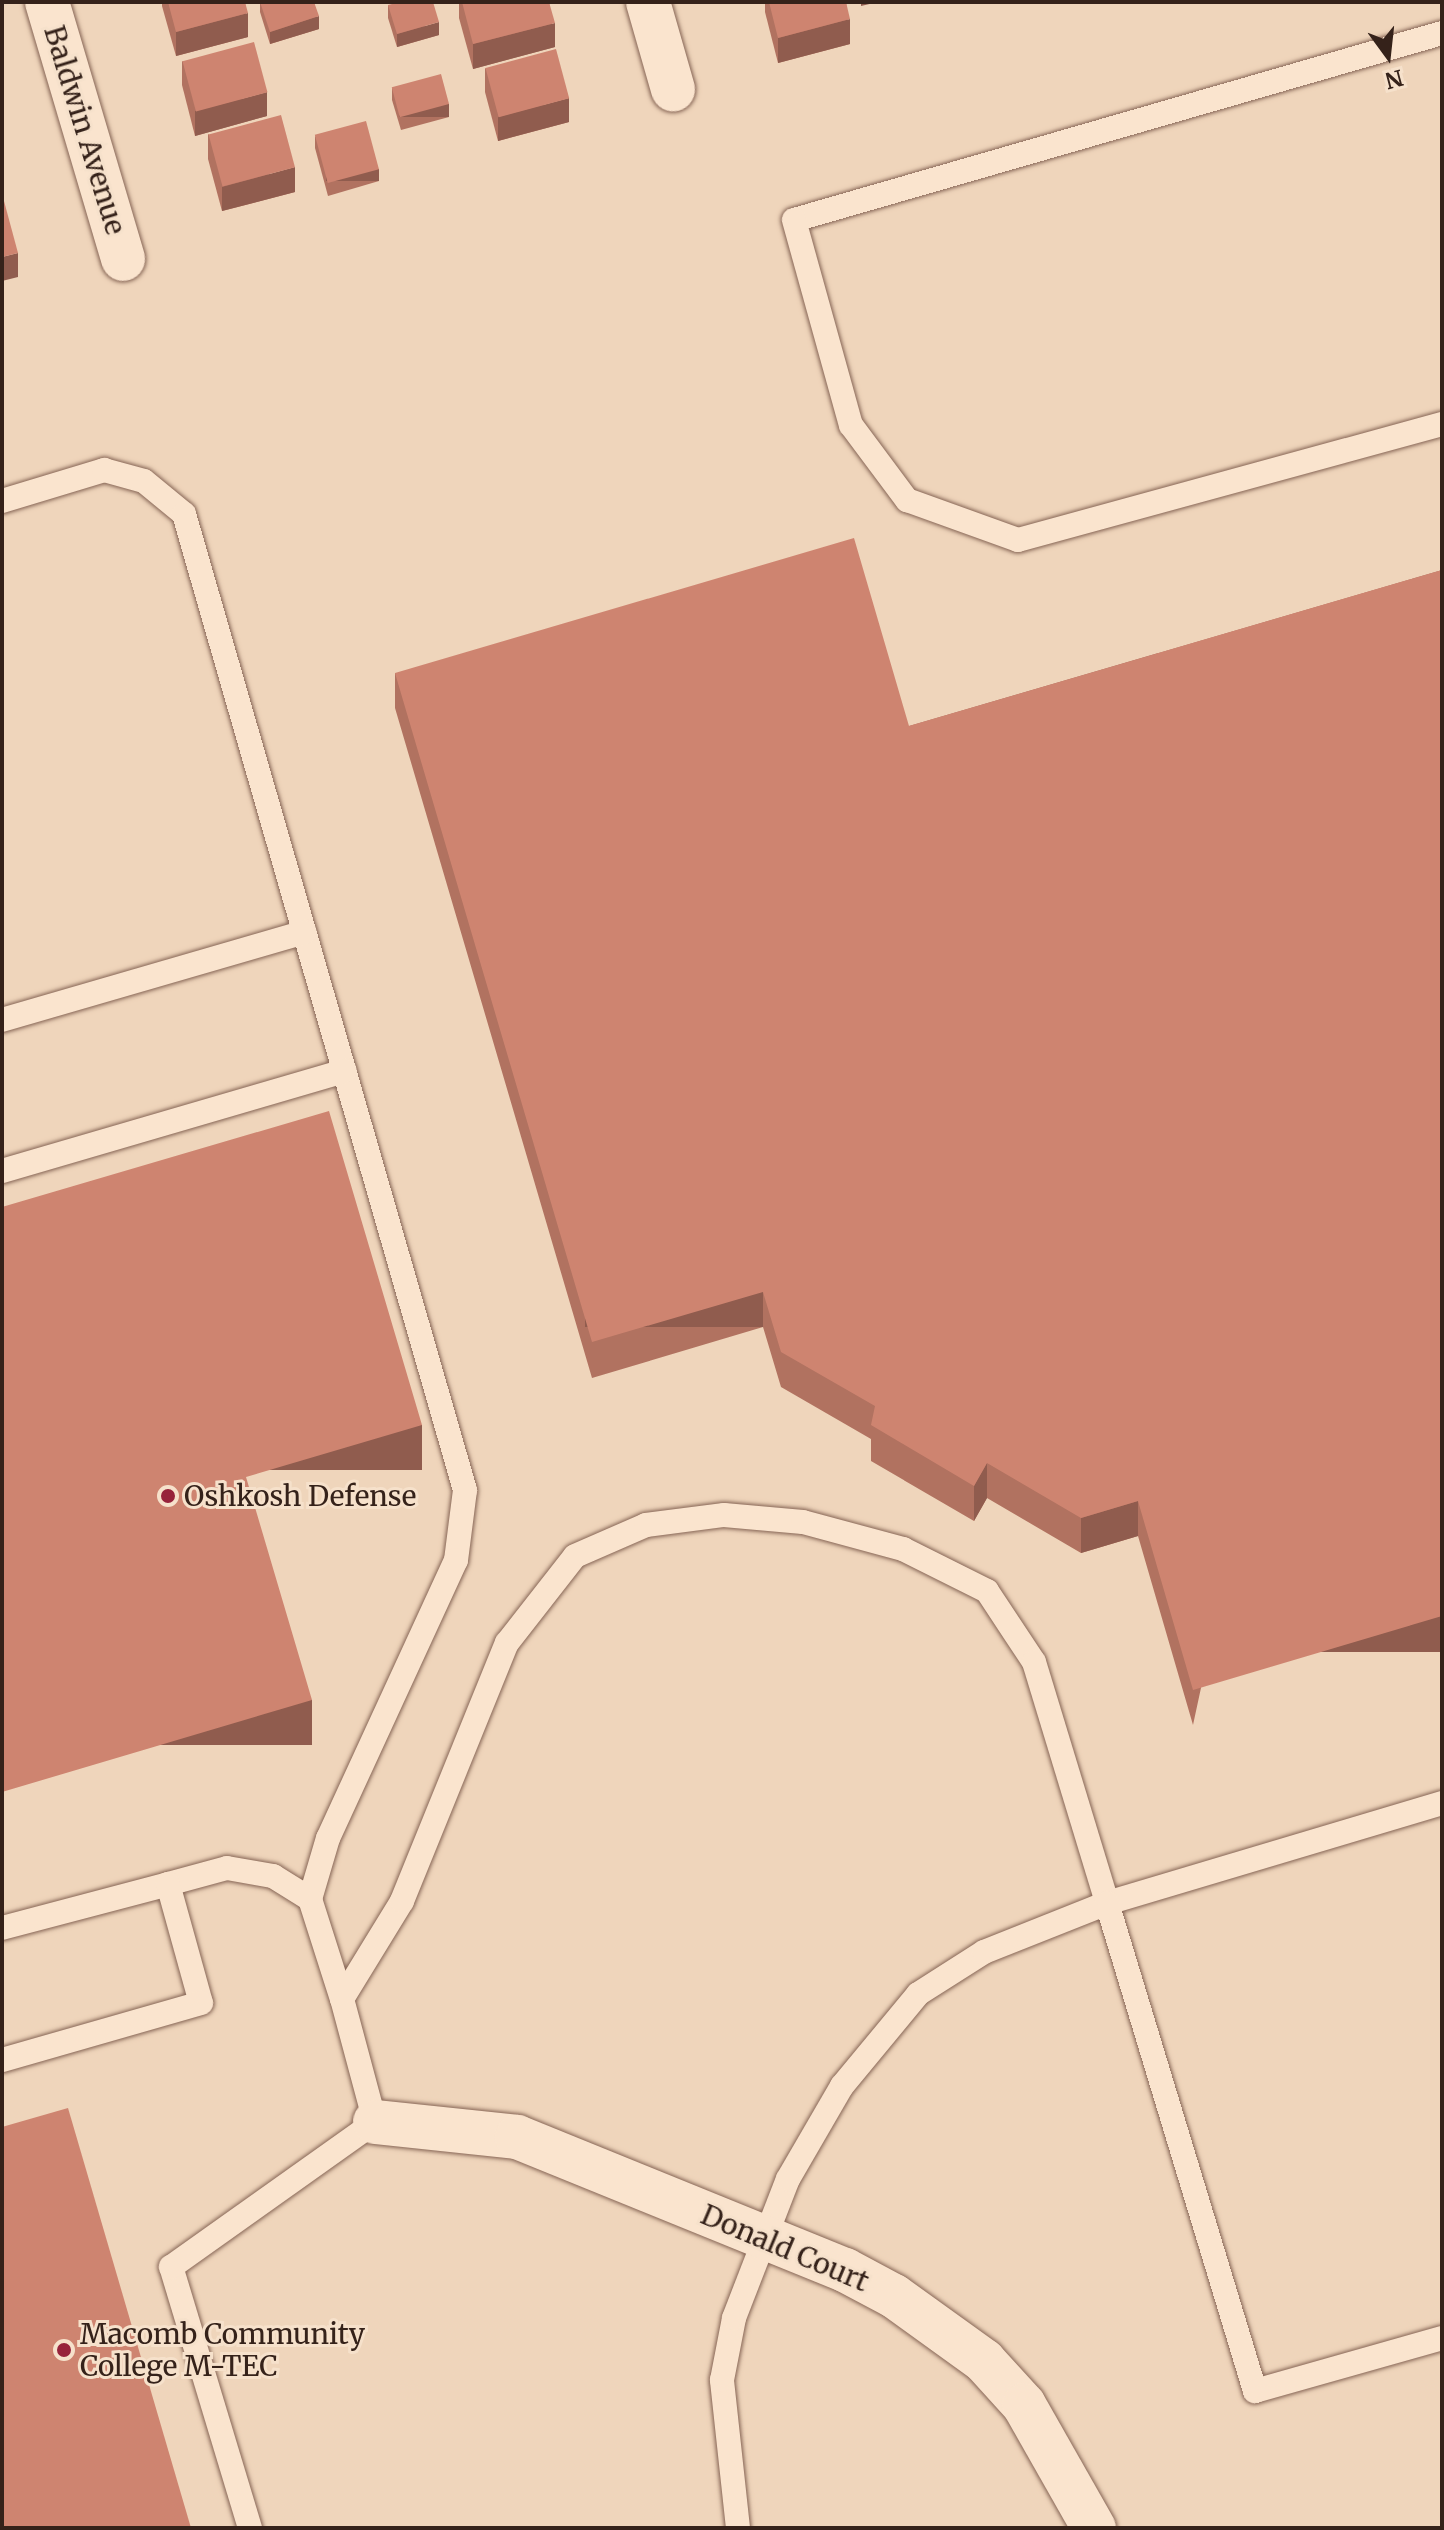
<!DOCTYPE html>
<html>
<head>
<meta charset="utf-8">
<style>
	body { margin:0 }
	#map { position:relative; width:1444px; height:2530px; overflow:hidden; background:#efd5bb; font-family:Merriweather,serif }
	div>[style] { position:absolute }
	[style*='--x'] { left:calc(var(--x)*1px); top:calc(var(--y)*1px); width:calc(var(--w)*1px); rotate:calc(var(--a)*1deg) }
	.roads { filter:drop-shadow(0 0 2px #866555) drop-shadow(0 0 2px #866555) }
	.service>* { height:24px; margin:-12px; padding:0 12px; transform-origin:12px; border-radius:12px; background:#fae4ce }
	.minor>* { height:44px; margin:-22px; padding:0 22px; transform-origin:22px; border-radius:22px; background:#fae4ce }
	.wall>* { inset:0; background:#b17260 }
	.shaded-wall>* { inset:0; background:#905c4e; transform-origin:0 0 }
	.building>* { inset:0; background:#ce8470; transform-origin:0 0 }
	.dots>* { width:22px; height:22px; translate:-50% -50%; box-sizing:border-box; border:4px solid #f6e1cb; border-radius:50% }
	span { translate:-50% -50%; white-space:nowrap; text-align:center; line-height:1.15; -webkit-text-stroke:6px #f6e1cb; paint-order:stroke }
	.street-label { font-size:28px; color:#35221a }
	.poi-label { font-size:28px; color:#35221a }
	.left { translate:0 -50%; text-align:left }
	.frame { position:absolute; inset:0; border:4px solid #35221a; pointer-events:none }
	.north { position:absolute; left:1348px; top:16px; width:80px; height:80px; -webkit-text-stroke:6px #f6e1cb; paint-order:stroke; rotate:165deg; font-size:22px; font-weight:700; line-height:32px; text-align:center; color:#35221a }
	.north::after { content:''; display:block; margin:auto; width:28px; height:36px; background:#35221a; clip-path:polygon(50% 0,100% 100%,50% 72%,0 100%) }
</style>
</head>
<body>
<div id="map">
	<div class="roads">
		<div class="service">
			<div style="--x:1442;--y:33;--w:674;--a:163.9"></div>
			<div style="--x:794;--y:220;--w:213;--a:74.5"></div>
			<div style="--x:851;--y:425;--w:94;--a:53.3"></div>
			<div style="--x:907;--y:500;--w:118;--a:19.8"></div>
			<div style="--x:1018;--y:540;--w:440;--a:-15.3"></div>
			<div style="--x:2;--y:501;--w:107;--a:-16.9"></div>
			<div style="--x:104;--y:470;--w:41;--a:15.4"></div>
			<div style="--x:144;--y:481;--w:52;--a:39.5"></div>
			<div style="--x:184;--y:514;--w:1016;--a:73.94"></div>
			<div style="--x:465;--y:1490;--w:71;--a:97.3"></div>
			<div style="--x:456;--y:1560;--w:306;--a:114.7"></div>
			<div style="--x:328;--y:1838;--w:64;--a:106.4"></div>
			<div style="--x:310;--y:1899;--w:105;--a:72.3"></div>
			<div style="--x:2;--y:1020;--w:315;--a:-16.2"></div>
			<div style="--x:2;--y:1171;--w:357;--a:-16.3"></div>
			<div style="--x:168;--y:1884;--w:61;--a:-15.2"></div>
			<div style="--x:227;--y:1868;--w:47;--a:9.9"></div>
			<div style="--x:273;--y:1876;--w:44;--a:31.9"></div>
			<div style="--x:2;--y:1928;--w:172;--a:-14.8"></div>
			<div style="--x:168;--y:1884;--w:123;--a:74.5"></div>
			<div style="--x:201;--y:2003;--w:207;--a:164"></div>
			<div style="--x:250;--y:2528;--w:273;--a:-106.8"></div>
			<div style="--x:171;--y:2267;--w:250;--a:-35.4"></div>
			<div style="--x:375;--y:2122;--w:127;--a:-105"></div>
			<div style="--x:342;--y:1999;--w:115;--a:-58.5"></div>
			<div style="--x:402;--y:1901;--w:279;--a:-67.9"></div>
			<div style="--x:507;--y:1643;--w:110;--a:-52"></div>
			<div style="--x:575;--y:1556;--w:77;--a:-23.6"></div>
			<div style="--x:646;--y:1525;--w:79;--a:-7.3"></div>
			<div style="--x:724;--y:1515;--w:79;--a:5.1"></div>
			<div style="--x:803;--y:1522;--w:104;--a:15.1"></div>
			<div style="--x:903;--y:1549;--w:94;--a:26.6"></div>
			<div style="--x:987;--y:1591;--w:85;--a:56.5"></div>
			<div style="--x:1034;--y:1662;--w:252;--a:73.1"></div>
			<div style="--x:1107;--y:1903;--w:350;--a:-16.6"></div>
			<div style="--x:738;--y:2528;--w:149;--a:-96.2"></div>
			<div style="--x:722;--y:2380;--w:63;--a:-79"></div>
			<div style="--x:734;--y:2318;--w:149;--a:-68.8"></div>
			<div style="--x:788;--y:2179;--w:108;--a:-59.9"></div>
			<div style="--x:842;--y:2086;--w:119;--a:-50.4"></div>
			<div style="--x:918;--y:1994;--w:78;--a:-32.5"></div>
			<div style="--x:984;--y:1952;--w:132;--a:-21.7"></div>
			<div style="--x:1107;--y:1903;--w:510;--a:73.13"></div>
			<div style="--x:1255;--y:2391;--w:194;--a:-15.8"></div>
		</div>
		<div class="minor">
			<div style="--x:47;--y:2;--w:268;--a:73.5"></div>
			<div style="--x:648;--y:2;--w:91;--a:74"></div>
			<div style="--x:375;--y:2122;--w:143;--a:6"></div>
			<div style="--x:517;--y:2137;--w:354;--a:22.1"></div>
			<div style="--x:845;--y:2270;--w:55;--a:28"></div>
			<div style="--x:894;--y:2296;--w:111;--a:35.8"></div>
			<div style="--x:984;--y:2361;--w:59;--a:47.7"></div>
			<div style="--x:1024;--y:2405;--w:142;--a:60.4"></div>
		</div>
	</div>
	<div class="wall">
		<div style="clip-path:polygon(162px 2px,245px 2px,248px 37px,176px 56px,162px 6px)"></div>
		<div style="clip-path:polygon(260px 2px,314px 2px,319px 29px,270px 44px,260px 12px)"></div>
		<div style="clip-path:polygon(459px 2px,549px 2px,555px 47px,473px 69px,459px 18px)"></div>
		<div style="clip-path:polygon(765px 2px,846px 2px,850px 44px,778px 63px,765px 12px)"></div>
		<div style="clip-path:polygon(388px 5px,439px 35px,397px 47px,388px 18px)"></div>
		<div style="clip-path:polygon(182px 61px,267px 116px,195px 136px,182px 85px)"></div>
		<div style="clip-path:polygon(485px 68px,569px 122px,498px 141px,485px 92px)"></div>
		<div style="clip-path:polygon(392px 88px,449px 117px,401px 130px,392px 100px)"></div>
		<div style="clip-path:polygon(208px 134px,295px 192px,222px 211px,208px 159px)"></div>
		<div style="clip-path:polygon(315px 136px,379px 181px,328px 196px,315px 148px)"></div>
		<div style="clip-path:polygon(1442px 570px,1193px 1725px,1138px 1536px,1081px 1553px,987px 1498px,974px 1521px,871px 1461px,871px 1439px,781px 1387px,763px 1327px,592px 1378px,395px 708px,395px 673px,909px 726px)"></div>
	</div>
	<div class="shaded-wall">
		<div style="clip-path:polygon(861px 2px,878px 2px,861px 6px)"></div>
		<div style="clip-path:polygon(248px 13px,248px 37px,176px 56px,176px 32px)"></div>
		<div style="clip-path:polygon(319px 16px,319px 29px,270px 44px,270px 32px)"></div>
		<div style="clip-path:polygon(850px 19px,850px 44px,778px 63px,778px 38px)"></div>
		<div style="clip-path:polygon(439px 22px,439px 35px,397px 47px,397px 34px)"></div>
		<div style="clip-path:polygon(555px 23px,555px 47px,473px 69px,473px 44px)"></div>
		<div style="clip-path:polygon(267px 92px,267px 116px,195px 136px,195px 111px)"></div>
		<div style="clip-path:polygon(569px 98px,569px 122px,498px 141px,498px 117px)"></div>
		<div style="left:449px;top:104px;width:13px;height:50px;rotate:90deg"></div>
		<div style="clip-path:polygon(295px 167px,295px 192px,222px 211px,222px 187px)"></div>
		<div style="left:379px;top:169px;width:12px;height:53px;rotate:90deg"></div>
		<div style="clip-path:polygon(18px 253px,18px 277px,2px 281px,2px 257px)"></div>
		<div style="left:763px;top:1292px;width:35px;height:178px;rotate:90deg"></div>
		<div style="left:422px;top:1425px;width:45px;height:184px;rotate:90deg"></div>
		<div style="clip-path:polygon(987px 1463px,987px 1498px,974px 1521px,974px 1486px)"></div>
		<div style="clip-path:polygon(1138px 1501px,1138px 1536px,1081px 1553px,1081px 1518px)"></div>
		<div style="left:1442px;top:1616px;width:36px;height:260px;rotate:90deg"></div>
		<div style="left:312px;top:1700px;width:45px;height:323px;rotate:90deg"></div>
	</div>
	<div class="building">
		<div style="clip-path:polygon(168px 2px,245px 2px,248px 13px,176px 32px)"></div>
		<div style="clip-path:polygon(260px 2px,314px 2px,319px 16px,270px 32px)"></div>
		<div style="clip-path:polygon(400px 2px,433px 2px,439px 22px,397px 34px,388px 5px)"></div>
		<div style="clip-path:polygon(462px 2px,549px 2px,555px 23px,473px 44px)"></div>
		<div style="clip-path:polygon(769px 2px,846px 2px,850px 19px,778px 38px)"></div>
		<div style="left:254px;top:42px;width:52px;height:74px;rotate:75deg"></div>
		<div style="left:556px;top:49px;width:51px;height:73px;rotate:75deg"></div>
		<div style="left:441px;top:74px;width:31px;height:51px;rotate:75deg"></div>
		<div style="left:281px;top:115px;width:54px;height:75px;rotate:75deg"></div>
		<div style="left:366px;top:121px;width:50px;height:53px;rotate:75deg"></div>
		<div style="clip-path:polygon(4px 201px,18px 253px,2px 257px,2px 202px)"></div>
		<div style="clip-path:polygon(854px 538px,909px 726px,1442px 570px,1442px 1616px,1193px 1690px,1138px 1501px,1081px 1518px,987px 1463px,974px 1486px,871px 1425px,875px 1406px,781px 1352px,763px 1292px,592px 1342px,395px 673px)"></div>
		<div style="clip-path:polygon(329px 1111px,422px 1425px,246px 1477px,312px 1700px,2px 1792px,2px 1207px)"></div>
		<div style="clip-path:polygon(68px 2108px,191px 2528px,2px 2528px,2px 2127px)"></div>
	</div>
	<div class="dots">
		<div style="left:168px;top:1496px;background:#97233b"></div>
		<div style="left:64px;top:2350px;background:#97233b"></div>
	</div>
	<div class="street-label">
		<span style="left:85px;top:130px;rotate:73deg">Baldwin Avenue</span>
		<span style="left:785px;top:2248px;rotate:23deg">Donald Court</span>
	</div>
	<div class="poi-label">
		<span class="left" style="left:184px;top:1496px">Oshkosh Defense</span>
		<span class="left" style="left:80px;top:2350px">Macomb Community<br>College M-TEC</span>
	</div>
	<div class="frame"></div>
	<div class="north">N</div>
</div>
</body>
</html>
